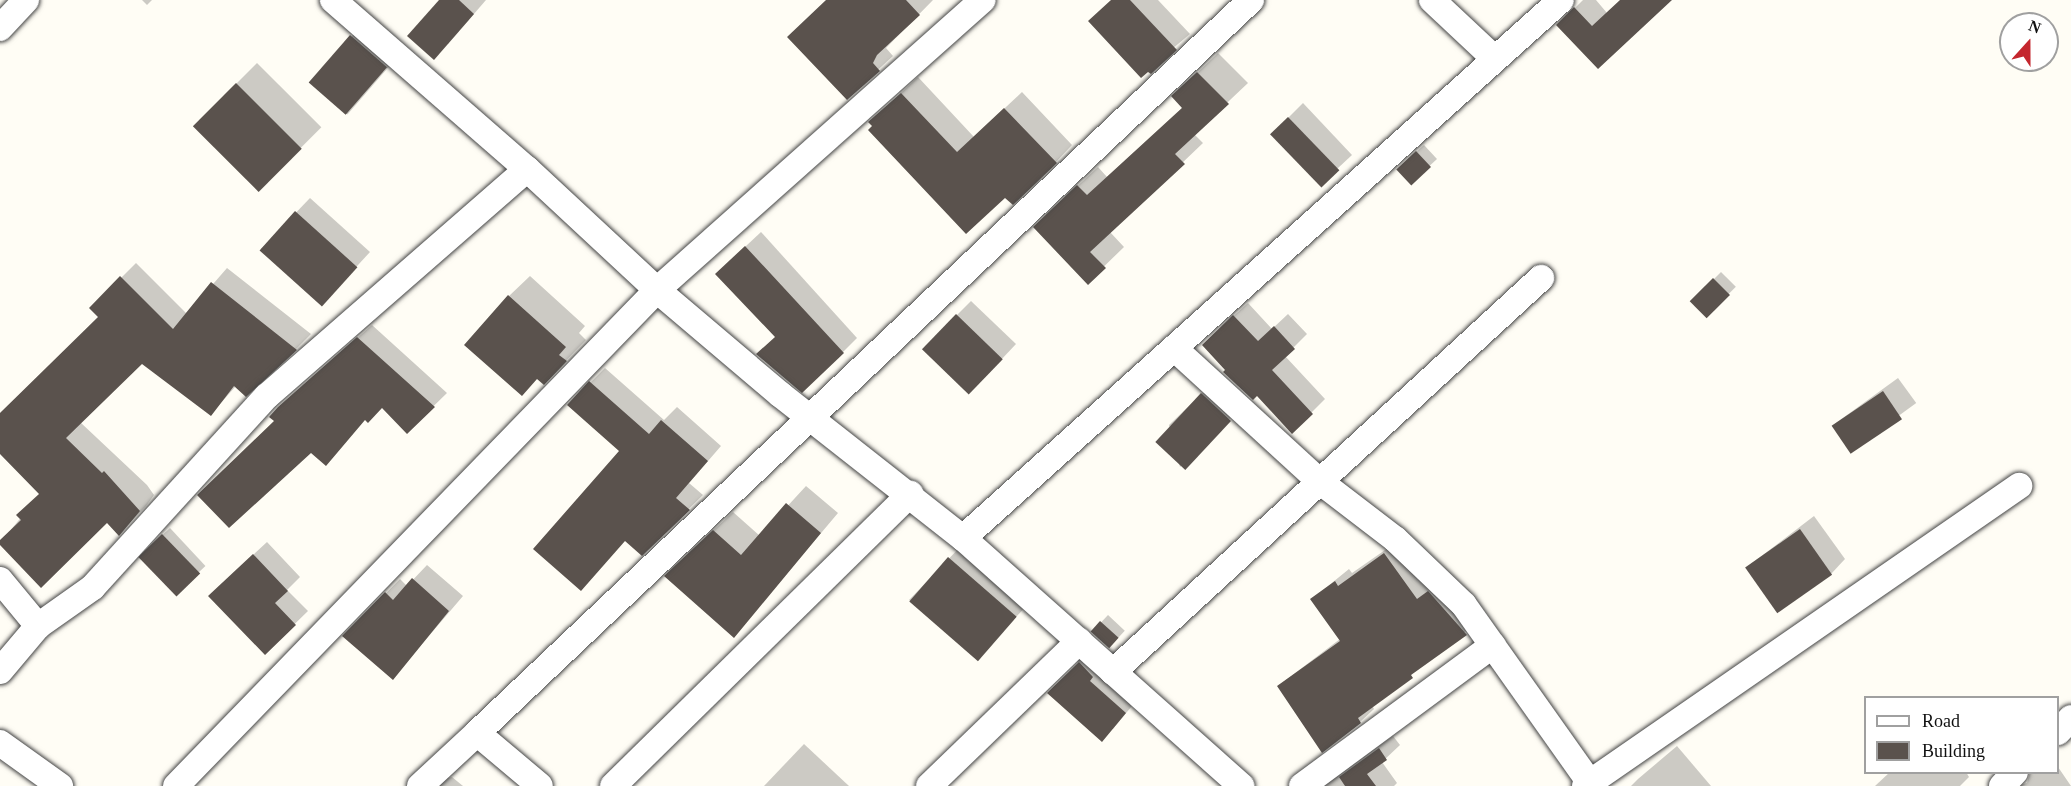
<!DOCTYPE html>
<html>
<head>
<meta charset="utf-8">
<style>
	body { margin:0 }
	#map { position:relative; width:2071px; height:786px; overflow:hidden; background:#fffdf5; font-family:"Times New Roman",serif }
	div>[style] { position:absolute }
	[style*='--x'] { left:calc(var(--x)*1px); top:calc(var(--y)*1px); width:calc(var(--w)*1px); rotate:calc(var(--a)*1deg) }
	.shadow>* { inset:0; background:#0003; transform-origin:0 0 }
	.building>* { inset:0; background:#5a524d; transform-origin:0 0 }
	.roads { filter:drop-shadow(0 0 2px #444) drop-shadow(0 0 2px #444) }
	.street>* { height:26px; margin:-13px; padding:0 13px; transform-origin:13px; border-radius:13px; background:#fff }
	span { translate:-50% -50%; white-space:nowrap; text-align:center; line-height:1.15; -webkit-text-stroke:6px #fff; paint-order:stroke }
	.legend { position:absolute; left:1864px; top:696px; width:195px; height:78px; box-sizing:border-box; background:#fff; border:2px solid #a0a0a0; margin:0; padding:8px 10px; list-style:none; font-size:18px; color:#111 }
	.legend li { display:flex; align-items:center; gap:12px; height:30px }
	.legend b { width:30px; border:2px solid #a0a0a0 }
	.north { position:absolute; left:1999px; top:12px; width:60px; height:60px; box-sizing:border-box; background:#fff; border:2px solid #a0a0a0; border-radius:50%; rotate:21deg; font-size:16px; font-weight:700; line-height:24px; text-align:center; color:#111 }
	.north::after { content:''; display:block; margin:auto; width:21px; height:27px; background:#c4262e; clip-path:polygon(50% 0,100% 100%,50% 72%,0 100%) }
</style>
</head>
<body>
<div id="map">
	<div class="shadow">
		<div style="clip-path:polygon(142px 0,152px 0,147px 5px)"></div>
		<div style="clip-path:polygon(441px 0,486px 0,448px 44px)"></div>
		<div style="clip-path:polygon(827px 0,933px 0,886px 48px,893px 56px,847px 98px)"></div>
		<div style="clip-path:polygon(1111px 0,1158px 0,1190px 34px,1148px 69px)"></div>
		<div style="clip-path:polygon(1583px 0,1596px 0,1607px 13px,1621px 0,1670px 0,1598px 67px,1558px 25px)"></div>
		<div style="left:365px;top:21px;width:48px;height:82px;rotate:41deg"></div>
		<div style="clip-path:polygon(1218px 53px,1248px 83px,1194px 134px,1203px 143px,1110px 232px,1124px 247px,1088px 282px,1055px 207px,1098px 167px,1107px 177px,1183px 107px,1193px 77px)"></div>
		<div style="left:257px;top:63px;width:91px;height:88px;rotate:45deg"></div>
		<div style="clip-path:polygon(918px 77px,974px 137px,1022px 92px,1072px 145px,1056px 162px,1005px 196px,870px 122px)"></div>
		<div style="clip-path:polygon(1303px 103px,1352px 155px,1337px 169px,1286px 120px)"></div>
		<div style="clip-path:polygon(1424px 145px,1437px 159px,1411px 183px,1405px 162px)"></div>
		<div style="clip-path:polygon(310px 198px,370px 252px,335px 290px,261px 249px)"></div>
		<div style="clip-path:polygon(761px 232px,857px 338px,843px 352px,776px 337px,731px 260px)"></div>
		<div style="clip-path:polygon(136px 263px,187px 314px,227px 268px,311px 334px,296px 349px,236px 386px,211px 414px,142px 362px,80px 422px,147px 485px,154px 495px,146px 506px,119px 534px,107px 521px,0 543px,41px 493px,0 452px,0 413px,100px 317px,91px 308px)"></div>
		<div style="left:1721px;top:272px;width:21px;height:42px;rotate:45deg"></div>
		<div style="clip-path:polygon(530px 276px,585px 326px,579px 333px,586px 340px,544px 383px,509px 296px)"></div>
		<div style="clip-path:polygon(971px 301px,1016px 344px,984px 378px,957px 315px)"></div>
		<div style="clip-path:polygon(1248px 303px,1272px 329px,1288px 314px,1307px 334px,1285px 356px,1325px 399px,1292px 432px,1257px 394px,1227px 370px,1217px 331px)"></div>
		<div style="clip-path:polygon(372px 325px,447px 393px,407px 432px,382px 406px,366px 419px,276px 421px,279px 408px)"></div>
		<div style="clip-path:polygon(605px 368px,664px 420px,677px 407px,721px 446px,689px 483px,703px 495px,642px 554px,626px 540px,621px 450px,569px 404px)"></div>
		<div style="left:1898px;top:378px;width:31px;height:81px;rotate:54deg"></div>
		<div style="clip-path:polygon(1216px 380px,1244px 405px,1180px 467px,1169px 425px)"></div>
		<div style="clip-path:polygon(806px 486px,838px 513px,734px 636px,685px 557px,733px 512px,760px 536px)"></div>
		<div style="clip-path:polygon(1814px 516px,1845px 559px,1831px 574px,1747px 567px)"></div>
		<div style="left:170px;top:528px;width:52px;height:41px;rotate:47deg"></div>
		<div style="clip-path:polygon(1398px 541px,1480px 620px,1372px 705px,1374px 709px,1360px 722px,1278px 686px,1340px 639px,1312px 599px,1349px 569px,1352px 573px)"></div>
		<div style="clip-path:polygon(267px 542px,300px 577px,287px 590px,308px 611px,265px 653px,223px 583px)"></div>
		<div style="clip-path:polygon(963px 544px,1030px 602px,988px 647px,909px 600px)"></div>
		<div style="clip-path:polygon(427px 565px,463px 596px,393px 678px,344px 636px,400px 579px,407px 586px)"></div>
		<div style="left:1108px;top:615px;width:23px;height:22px;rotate:43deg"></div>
		<div style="clip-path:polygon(1091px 652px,1136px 701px,1113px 729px,1049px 693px)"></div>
		<div style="clip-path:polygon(1393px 736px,1400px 745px,1382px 762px,1397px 783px,1394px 786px,1321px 786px)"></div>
		<div style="clip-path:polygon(804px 744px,849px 786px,764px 786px)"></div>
		<div style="clip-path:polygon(1677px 746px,1711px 786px,1631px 786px,1638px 779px)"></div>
		<div style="clip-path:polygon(2058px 767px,2071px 786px,2017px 786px,2027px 783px,2030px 772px,2058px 772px)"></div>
		<div style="clip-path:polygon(1890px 772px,1966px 772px,1969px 777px,1960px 786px,1875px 786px)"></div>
		<div style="clip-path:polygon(452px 777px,463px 786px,433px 786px,439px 780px)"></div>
	</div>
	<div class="building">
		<div style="clip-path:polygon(439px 0,459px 0,474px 14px,434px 60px,407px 36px)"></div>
		<div style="clip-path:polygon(826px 0,906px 0,920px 15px,877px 55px,873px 63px,880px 71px,847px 100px,787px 37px)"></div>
		<div style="clip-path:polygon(1111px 0,1130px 0,1177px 50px,1151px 74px,1148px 72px,1141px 78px,1088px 21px)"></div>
		<div style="clip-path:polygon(1620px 0,1672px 0,1598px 69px,1556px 25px,1574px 7px,1592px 26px)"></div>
		<div style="left:350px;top:35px;width:49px;height:63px;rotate:41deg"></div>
		<div style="clip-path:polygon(1197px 72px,1229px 104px,1175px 154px,1185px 164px,1090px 252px,1106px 268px,1088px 285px,1033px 227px,1077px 185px,1087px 195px,1182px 108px,1171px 96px)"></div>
		<div style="left:236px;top:83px;width:93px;height:61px;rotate:45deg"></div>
		<div style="clip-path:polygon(901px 93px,957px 152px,1004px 108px,1057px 163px,1013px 205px,1005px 198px,966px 234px,868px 130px,872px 126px,868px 122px)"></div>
		<div style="left:1288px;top:117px;width:74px;height:25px;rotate:46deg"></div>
		<div style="left:1416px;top:151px;width:22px;height:27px;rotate:47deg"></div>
		<div style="left:295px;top:211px;width:84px;height:53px;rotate:42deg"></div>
		<div style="clip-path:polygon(745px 246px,844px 353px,802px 393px,756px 354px,775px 337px,715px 274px)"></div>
		<div style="clip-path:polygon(120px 276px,173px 329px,211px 282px,297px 350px,246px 397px,234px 386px,211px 416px,142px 364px,66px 438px,102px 473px,104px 471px,140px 511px,119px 536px,107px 523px,41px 588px,0 545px,0 540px,21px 520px,16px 515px,39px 494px,0 454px,0 413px,98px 317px,89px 308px)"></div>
		<div style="left:1713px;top:278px;width:24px;height:33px;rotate:45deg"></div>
		<div style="clip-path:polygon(508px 295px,566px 347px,559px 355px,567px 361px,544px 385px,537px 379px,522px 396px,464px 345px)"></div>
		<div style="left:956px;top:314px;width:65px;height:49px;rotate:44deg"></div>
		<div style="clip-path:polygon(1233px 315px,1258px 341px,1274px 326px,1295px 349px,1272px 370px,1313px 414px,1292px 434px,1257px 396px,1253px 400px,1223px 372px,1225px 370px,1202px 345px)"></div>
		<div style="clip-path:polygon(357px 337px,435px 407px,407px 434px,382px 408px,368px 423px,365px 420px,326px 466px,311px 453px,229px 528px,197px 495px,274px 421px,269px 417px,278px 407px)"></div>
		<div style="clip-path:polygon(589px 381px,649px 434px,661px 420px,708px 461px,676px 498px,690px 510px,642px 556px,625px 541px,581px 591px,533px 549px,619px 451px,567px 405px)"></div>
		<div style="left:1883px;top:391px;width:34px;height:62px;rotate:56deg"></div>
		<div style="left:1201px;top:393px;width:41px;height:67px;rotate:43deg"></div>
		<div style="clip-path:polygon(786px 503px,821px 533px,734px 638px,664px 576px,713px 530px,741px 555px)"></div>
		<div style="left:1800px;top:529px;width:56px;height:67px;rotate:55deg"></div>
		<div style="left:162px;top:534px;width:55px;height:33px;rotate:46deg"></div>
		<div style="clip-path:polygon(1384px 553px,1417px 599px,1428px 591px,1467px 635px,1411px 675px,1413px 678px,1358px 718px,1361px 723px,1322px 753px,1277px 686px,1340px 641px,1310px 599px,1335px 581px,1338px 586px)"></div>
		<div style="clip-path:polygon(253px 554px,288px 591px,275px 603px,296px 625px,265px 655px,208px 596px)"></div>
		<div style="left:948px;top:557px;width:91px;height:59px;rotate:41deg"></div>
		<div style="clip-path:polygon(412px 578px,449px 611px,393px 680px,342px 636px,385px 592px,393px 600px)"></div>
		<div style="left:1100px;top:621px;width:25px;height:14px;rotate:42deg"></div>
		<div style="clip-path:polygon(1079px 662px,1093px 677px,1090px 681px,1126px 713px,1102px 742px,1047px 693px)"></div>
		<div style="clip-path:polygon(1379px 748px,1387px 760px,1367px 774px,1376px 786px,1345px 786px,1339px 777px)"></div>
	</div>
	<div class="roads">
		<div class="street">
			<div style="--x:333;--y:0;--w:257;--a:41.1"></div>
			<div style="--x:1432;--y:0;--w:86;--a:43.1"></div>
			<div style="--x:0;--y:28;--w:38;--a:-47"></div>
			<div style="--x:1174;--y:348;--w:195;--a:42.5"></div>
			<div style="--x:1318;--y:480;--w:97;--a:37.5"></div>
			<div style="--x:1395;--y:539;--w:95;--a:43.7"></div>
			<div style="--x:1464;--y:605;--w:222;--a:54.7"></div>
			<div style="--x:963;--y:538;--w:804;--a:-41.98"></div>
			<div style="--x:0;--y:580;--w:60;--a:50.4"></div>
			<div style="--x:38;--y:626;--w:67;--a:-35.3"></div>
			<div style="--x:93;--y:587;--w:258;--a:-47.7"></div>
			<div style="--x:267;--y:396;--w:345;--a:-41.1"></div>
			<div style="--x:527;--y:169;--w:178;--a:42.9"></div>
			<div style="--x:657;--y:290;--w:162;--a:40.3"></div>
			<div style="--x:781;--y:395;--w:231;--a:38.2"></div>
			<div style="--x:963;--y:538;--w:373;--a:41.7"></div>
			<div style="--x:0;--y:671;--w:59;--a:-49.8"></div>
			<div style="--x:1113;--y:672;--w:582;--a:-42.63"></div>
			<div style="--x:2058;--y:732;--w:19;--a:-47"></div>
			<div style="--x:477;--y:733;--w:1066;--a:-43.44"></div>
			<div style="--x:0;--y:743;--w:74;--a:35.6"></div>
			<div style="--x:176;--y:786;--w:691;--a:-45.88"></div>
			<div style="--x:657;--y:290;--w:436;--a:-41.7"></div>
			<div style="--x:420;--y:786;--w:78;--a:-42.9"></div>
			<div style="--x:477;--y:733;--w:82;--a:40.1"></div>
			<div style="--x:613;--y:786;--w:417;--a:-44.5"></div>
			<div style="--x:929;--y:786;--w:209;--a:-44"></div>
			<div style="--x:1302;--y:786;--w:237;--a:-36.4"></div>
			<div style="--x:1585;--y:786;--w:528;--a:-34.65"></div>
			<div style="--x:2002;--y:786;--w:19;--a:-47"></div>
		</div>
	</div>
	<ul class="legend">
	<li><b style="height:8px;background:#fff"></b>Road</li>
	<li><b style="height:16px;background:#5a524d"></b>Building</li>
	</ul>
	<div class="north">N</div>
</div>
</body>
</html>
